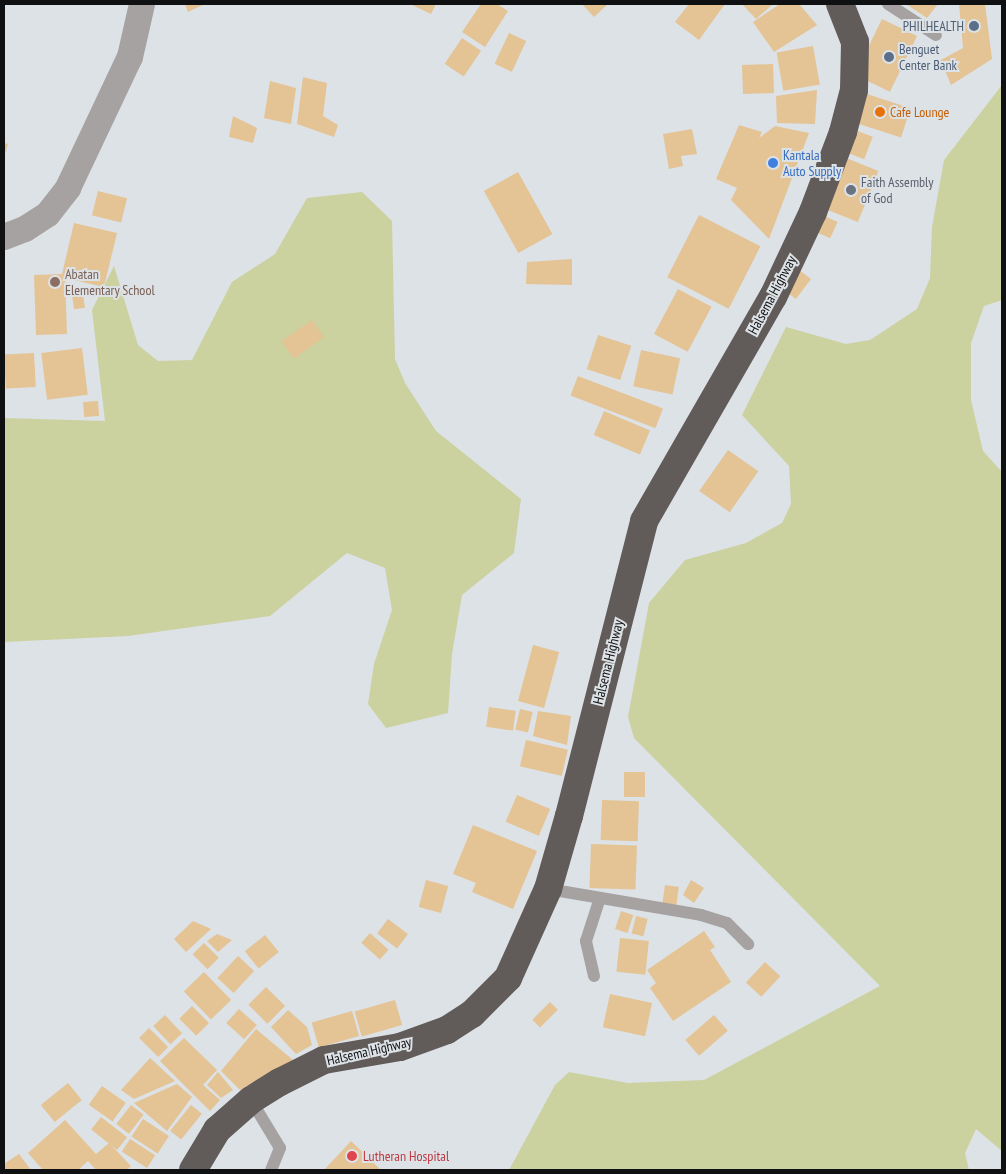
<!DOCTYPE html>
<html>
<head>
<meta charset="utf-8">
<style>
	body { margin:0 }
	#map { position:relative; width:1006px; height:1174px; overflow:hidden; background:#dde2e6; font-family:"PT Sans Narrow",sans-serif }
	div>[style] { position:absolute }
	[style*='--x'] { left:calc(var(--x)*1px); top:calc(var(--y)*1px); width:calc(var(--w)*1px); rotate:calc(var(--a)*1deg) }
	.green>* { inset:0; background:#cbd19f }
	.building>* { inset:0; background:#e4c394; transform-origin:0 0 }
	.lane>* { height:12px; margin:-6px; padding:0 6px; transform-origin:6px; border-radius:6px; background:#a5a2a1 }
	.street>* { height:26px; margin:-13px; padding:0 13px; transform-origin:13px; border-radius:13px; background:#a5a2a1 }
	.highway>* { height:28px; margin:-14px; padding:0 14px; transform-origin:14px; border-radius:14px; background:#615b5a }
	.dots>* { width:14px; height:14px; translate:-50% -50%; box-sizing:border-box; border:2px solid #dde2e6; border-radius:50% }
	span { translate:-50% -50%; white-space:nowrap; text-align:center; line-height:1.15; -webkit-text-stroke:4px #dde2e6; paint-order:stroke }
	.service-label { font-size:14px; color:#4e5e75 }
	.right { translate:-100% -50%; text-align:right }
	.left { translate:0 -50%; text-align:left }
	.food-label { font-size:14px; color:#c56008 }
	.shop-label { font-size:14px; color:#366cbe }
	.worship-label { font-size:14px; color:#5b616d }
	.education-label { font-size:14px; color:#785e54 }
	.street-label { font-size:14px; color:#0f1011 }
	.health-label { font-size:14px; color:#be3a42 }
	.frame { position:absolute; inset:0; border:5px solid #0f1011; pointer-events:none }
</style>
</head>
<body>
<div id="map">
	<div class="green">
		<div style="clip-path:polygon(1002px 85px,1002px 300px,984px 306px,971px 343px,971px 400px,983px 451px,1002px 472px,1002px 1151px,976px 1129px,965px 1153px,969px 1170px,509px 1170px,555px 1085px,569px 1072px,628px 1083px,704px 1080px,880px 986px,634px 738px,628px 717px,649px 603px,685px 560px,746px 543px,782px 523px,791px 504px,789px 466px,742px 415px,786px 327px,846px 344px,870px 340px,917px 309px,930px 278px,932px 227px,944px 160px)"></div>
		<div style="clip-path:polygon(362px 192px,392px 221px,395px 359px,405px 383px,436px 431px,521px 499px,514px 553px,462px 595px,452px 654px,448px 713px,386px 728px,368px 704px,374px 664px,392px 610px,385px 568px,347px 553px,270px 616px,128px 636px,4px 642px,4px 418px,105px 421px,92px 310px,114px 266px,138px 345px,158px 361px,192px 360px,232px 282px,275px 254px,307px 198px)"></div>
	</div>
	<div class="building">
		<div style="clip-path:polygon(185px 4px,205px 4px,188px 12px)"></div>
		<div style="clip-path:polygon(410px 4px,436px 4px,431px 14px)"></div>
		<div style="clip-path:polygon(481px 4px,497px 4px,508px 11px,485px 47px,462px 32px)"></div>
		<div style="clip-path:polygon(582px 4px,608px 4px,594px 17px)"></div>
		<div style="clip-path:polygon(689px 4px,725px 4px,699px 40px,675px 22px)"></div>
		<div style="clip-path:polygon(742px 4px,773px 4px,756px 19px)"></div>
		<div style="clip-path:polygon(780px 4px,799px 4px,817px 25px,774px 52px,753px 22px)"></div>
		<div style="clip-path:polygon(906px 4px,938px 4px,927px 18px)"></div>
		<div style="clip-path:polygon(959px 4px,985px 4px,992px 59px,951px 85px,941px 60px,963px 48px)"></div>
		<div style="left:882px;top:19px;width:39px;height:62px;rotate:26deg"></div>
		<div style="left:509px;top:33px;width:19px;height:34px;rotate:25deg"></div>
		<div style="left:462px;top:38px;width:23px;height:31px;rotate:34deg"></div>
		<div style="left:813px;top:46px;width:39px;height:37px;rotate:80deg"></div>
		<div style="left:773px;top:64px;width:29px;height:31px;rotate:88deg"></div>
		<div style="clip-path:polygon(303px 77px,327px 83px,323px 116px,338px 125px,334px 137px,297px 124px)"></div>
		<div style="clip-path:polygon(270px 81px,296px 88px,291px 124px,264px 118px)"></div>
		<div style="clip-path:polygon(817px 90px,815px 124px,777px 123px,776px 96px)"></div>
		<div style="left:864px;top:93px;width:49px;height:31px;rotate:18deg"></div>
		<div style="clip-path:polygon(233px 116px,257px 128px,253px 143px,229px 137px)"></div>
		<div style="clip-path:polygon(739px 125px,762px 132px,759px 138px,775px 126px,809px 133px,769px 239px,731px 200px,737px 188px,716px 179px)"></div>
		<div style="clip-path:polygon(692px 129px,697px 154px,681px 156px,683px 166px,669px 169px,663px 134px)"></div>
		<div style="left:855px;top:130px;width:19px;height:24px;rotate:21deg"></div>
		<div style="clip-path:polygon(4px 143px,8px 144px,4px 157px)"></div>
		<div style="left:846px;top:158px;width:35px;height:55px;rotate:22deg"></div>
		<div style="left:518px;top:172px;width:71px;height:39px;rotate:61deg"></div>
		<div style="left:98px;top:191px;width:30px;height:25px;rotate:14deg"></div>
		<div style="left:699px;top:215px;width:69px;height:70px;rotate:27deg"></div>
		<div style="left:822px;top:215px;width:17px;height:18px;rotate:24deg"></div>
		<div style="clip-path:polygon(74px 223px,117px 233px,104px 287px,65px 278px,67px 334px,36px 335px,34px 275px,62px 274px)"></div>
		<div style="clip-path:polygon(572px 259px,572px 285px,526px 284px,527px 262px)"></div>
		<div style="left:799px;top:270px;width:15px;height:25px;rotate:37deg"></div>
		<div style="left:82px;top:287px;width:21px;height:11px;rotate:82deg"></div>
		<div style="left:678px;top:289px;width:38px;height:51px;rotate:28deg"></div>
		<div style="left:312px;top:320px;width:21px;height:37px;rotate:55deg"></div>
		<div style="left:598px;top:335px;width:35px;height:36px;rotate:18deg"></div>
		<div style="left:82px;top:348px;width:47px;height:41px;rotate:83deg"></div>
		<div style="left:641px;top:350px;width:40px;height:37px;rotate:12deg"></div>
		<div style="left:34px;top:353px;width:34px;height:30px;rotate:87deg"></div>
		<div style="left:578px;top:376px;width:91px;height:21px;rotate:21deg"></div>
		<div style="left:98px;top:401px;width:15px;height:15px;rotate:86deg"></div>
		<div style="left:604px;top:411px;width:50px;height:26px;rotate:23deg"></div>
		<div style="left:728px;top:450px;width:37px;height:50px;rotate:35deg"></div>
		<div style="left:533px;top:645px;width:27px;height:58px;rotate:15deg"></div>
		<div style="left:489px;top:707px;width:27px;height:20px;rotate:8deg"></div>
		<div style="left:520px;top:709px;width:13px;height:21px;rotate:13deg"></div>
		<div style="clip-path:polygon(538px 711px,571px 716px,567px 745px,533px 736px)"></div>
		<div style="left:526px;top:740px;width:43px;height:27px;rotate:13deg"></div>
		<div style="left:624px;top:772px;width:21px;height:25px"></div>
		<div style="left:517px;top:795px;width:36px;height:29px;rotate:23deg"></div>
		<div style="left:602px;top:800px;width:37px;height:40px;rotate:2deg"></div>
		<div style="clip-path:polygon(473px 825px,537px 851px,513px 909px,472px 892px,476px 883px,453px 874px)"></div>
		<div style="left:591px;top:844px;width:46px;height:44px;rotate:2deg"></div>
		<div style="left:426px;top:880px;width:23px;height:28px;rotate:15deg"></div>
		<div style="clip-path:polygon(691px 880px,704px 888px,694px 903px,683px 895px)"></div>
		<div style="left:665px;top:885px;width:14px;height:18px;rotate:8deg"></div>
		<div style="left:621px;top:911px;width:13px;height:19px;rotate:18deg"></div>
		<div style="left:636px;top:916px;width:12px;height:18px;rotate:14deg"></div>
		<div style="left:388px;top:919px;width:25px;height:18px;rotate:37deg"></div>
		<div style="clip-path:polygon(193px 921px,211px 929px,186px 952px,174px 939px)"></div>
		<div style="clip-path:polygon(704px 931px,715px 947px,710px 950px,731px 982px,673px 1021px,650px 988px,656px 983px,647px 970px)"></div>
		<div style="left:370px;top:933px;width:25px;height:13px;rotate:42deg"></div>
		<div style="clip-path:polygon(217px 934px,232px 940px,218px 952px,207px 941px)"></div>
		<div style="left:265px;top:935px;width:22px;height:26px;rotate:51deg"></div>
		<div style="left:620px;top:938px;width:29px;height:34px;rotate:6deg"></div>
		<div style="left:204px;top:943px;width:21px;height:16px;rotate:45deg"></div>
		<div style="left:238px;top:956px;width:22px;height:30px;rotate:43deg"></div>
		<div style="left:765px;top:962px;width:21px;height:28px;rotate:43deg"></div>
		<div style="left:204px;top:972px;width:39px;height:28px;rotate:46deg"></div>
		<div style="left:266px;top:987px;width:27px;height:25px;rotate:45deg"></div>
		<div style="left:610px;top:994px;width:43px;height:34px;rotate:12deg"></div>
		<div style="left:395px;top:1000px;width:26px;height:42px;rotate:74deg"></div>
		<div style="left:550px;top:1002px;width:11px;height:25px;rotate:45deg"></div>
		<div style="left:192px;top:1006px;width:24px;height:18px;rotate:45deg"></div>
		<div style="left:239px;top:1009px;width:24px;height:19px;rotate:42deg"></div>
		<div style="clip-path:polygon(288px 1010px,307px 1027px,312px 1045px,296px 1054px,271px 1027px)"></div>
		<div style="left:352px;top:1011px;width:26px;height:42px;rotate:74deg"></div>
		<div style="left:165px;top:1015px;width:25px;height:16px;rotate:47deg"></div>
		<div style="left:714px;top:1015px;width:21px;height:38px;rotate:49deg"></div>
		<div style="left:149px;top:1028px;width:27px;height:14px;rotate:45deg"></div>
		<div style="clip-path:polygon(256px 1029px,293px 1060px,240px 1090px,221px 1071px)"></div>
		<div style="clip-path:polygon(184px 1038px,217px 1070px,203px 1085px,220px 1100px,210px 1111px,160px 1061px)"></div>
		<div style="clip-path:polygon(150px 1058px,175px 1081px,134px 1099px,121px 1090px)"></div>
		<div style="clip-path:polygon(218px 1072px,233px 1090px,221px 1098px,207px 1085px)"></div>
		<div style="left:68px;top:1083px;width:22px;height:35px;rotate:51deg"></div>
		<div style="clip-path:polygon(177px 1084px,192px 1097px,167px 1131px,134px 1103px)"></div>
		<div style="left:102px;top:1086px;width:29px;height:23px;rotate:35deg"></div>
		<div style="left:131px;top:1105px;width:16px;height:24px;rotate:38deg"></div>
		<div style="left:191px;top:1105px;width:14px;height:33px;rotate:39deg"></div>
		<div style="left:101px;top:1117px;width:33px;height:16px;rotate:38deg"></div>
		<div style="left:143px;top:1119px;width:31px;height:21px;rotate:33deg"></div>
		<div style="clip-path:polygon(65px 1120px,96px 1154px,109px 1143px,131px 1166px,127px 1170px,96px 1170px,88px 1161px,78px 1170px,43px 1170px,28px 1153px)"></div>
		<div style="left:130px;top:1139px;width:30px;height:15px;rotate:33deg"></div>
		<div style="clip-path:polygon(351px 1141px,381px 1170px,324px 1170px)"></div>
		<div style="clip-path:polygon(19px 1154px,31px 1170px,4px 1170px,4px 1164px)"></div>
	</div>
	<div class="lane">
		<div style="--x:888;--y:4;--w:57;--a:32.9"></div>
		<div style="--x:548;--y:889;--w:155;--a:9.6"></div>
		<div style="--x:701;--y:915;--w:27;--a:17"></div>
		<div style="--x:727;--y:923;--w:30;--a:45"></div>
		<div style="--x:594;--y:976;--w:36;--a:-103"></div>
		<div style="--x:586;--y:941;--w:45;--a:-72"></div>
		<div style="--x:251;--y:1100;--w:56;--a:58.9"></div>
		<div style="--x:280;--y:1148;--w:24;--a:112"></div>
	</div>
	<div class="street">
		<div style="--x:4;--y:237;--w:22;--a:-21"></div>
		<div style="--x:25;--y:229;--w:27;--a:-33"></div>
		<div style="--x:48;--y:214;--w:33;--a:-52"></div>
		<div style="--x:68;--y:188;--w:145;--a:-64.7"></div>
		<div style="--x:130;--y:57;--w:54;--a:-77.2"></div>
	</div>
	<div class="highway">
		<div style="--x:193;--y:1170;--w:47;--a:-59"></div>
		<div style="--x:217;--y:1130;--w:45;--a:-41.4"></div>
		<div style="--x:251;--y:1100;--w:34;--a:-32"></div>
		<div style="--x:280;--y:1082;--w:49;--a:-26.6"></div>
		<div style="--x:324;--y:1060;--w:77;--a:-9.7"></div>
		<div style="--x:400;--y:1047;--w:50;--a:-19.9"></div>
		<div style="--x:447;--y:1030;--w:30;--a:-33"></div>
		<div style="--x:472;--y:1014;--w:51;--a:-45"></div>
		<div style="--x:508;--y:978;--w:98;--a:-65.8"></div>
		<div style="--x:548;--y:889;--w:76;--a:-74"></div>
		<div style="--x:569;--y:816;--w:304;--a:-75.7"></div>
		<div style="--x:644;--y:521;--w:258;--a:-60.1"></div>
		<div style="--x:773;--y:297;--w:94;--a:-64.8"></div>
		<div style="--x:813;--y:212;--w:85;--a:-69.4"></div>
		<div style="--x:843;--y:132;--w:43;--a:-75.3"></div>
		<div style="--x:854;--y:90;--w:48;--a:-88.8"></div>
		<div style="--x:855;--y:42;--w:41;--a:-111.5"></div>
	</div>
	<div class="dots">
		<div style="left:974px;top:26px;background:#5c6f8a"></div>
		<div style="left:889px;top:57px;background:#5c6f8a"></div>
		<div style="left:880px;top:112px;background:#e8710a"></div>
		<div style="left:773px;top:163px;background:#3f7fe0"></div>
		<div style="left:851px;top:190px;background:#6b7280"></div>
		<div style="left:55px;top:282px;background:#8d6e63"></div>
		<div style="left:352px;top:1156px;background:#e0444e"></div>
	</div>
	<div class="service-label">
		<span class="right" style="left:964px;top:26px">PHILHEALTH</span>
		<span class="left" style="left:899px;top:57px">Benguet<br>Center Bank</span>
	</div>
	<div class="food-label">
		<span class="left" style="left:890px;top:112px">Cafe Lounge</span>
	</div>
	<div class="shop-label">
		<span class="left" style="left:783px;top:163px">Kantala<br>Auto Supply</span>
	</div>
	<div class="worship-label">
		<span class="left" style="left:861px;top:190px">Faith Assembly<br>of God</span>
	</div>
	<div class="education-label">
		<span class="left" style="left:65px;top:282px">Abatan<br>Elementary School</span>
	</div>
	<div class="street-label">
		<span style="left:772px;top:295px;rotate:-62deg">Halsema Highway</span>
		<span style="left:608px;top:662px;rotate:-76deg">Halsema Highway</span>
		<span style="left:369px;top:1051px;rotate:-13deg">Halsema Highway</span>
	</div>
	<div class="health-label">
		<span class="left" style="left:363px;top:1156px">Lutheran Hospital</span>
	</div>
	<div class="frame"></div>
</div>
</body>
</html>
